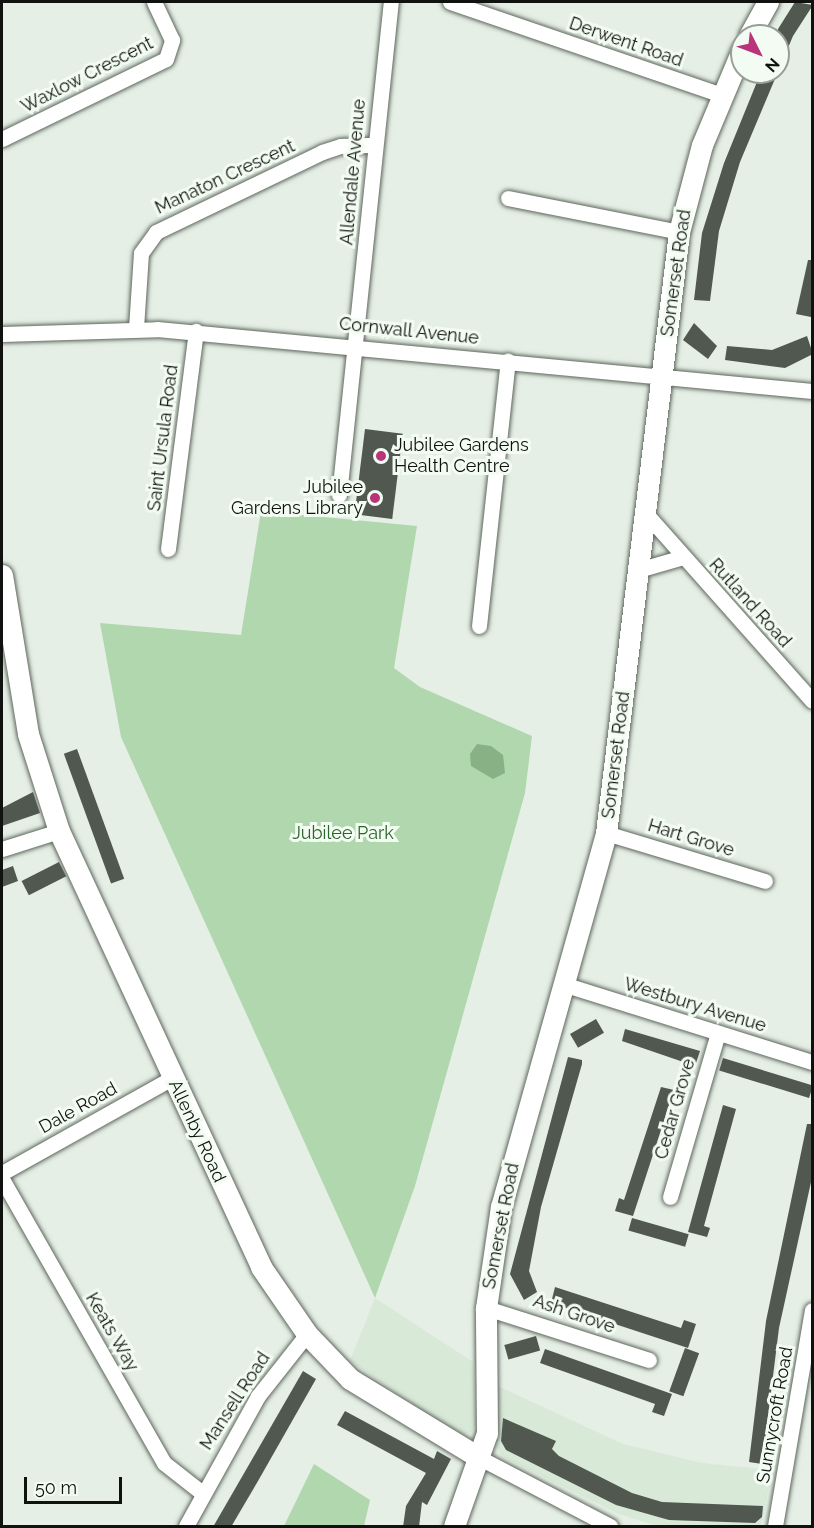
<!DOCTYPE html>
<html>
<head>
<meta charset="utf-8">
<style>
	body { margin:0 }
	#map { position:relative; width:814px; height:1528px; overflow:hidden; background:#e5efe5; font-family:Raleway,sans-serif }
	div>[style] { position:absolute }
	[style*='--x'] { left:calc(var(--x)*1px); top:calc(var(--y)*1px); width:calc(var(--w)*1px); rotate:calc(var(--a)*1deg) }
	.built>* { inset:0; background:#d9e9d8 }
	.green>* { inset:0; background:#b1d7ae }
	.water>* { inset:0; background:#88b185 }
	.building>* { inset:0; background:#50584f; transform-origin:0 0 }
	.roads { filter:drop-shadow(0 0 2px #5e665d) drop-shadow(0 0 2px #5e665d) }
	.street>* { height:15px; margin:-7.5px; padding:0 7.5px; transform-origin:7.5px; border-radius:7.5px; background:#fff }
	.secondary>* { height:21px; margin:-10.5px; padding:0 10.5px; transform-origin:10.5px; border-radius:10.5px; background:#fff }
	.dots>* { width:16px; height:16px; translate:-50% -50%; box-sizing:border-box; border:3px solid #f3fcf2; border-radius:50% }
	span { translate:-50% -50%; white-space:nowrap; text-align:center; line-height:1.15; -webkit-text-stroke:6px #f3fcf2; paint-order:stroke }
	.street-label { font-size:18px; color:#0f120f }
	.poi-label { font-size:18px; color:#0f120f }
	.left { translate:0 -50%; text-align:left }
	.right { translate:-100% -50%; text-align:right }
	.park-label { font-size:18px; color:#2c652b }
	.frame { position:absolute; inset:0; border:3px solid #0f120f; pointer-events:none }
	.north { position:absolute; left:730px; top:24px; width:60px; height:60px; box-sizing:border-box; background:#f3fcf2; border:2px solid #989e97; border-radius:50%; rotate:132deg; font-size:16px; font-weight:700; line-height:24px; text-align:center; color:#0f120f }
	.north::after { content:''; display:block; margin:auto; width:21px; height:27px; background:#b93479; clip-path:polygon(50% 0,100% 100%,50% 72%,0 100%) }
	.scale { position:absolute; left:24px; top:1477px; width:98px; height:27px; box-sizing:border-box; border:3px solid #0f120f; border-top:0; padding-left:8px; font-size:18px; line-height:21px; white-space:nowrap; color:#0f120f; -webkit-text-stroke:4px #f3fcf2; paint-order:stroke }
</style>
</head>
<body>
<div id="map">
	<div class="built">
		<div style="clip-path:polygon(375px 1298px,473px 1362px,476px 1423px,472px 1432px,462px 1434px,433px 1418px,350px 1361px)"></div>
		<div style="clip-path:polygon(498px 1386px,623px 1444px,702px 1463px,772px 1470px,761px 1526px,657px 1526px,619px 1514px,503px 1457px,497px 1448px)"></div>
	</div>
	<div class="green">
		<div style="clip-path:polygon(261px 511px,417px 526px,394px 668px,420px 687px,532px 736px,525px 793px,415px 1186px,375px 1298px,121px 737px,100px 623px,241px 635px)"></div>
		<div style="clip-path:polygon(314px 1464px,370px 1500px,364px 1526px,284px 1526px)"></div>
	</div>
	<div class="water">
		<div style="clip-path:polygon(477px 744px,491px 746px,503px 755px,505px 773px,493px 779px,471px 766px,470px 754px)"></div>
	</div>
	<div class="building">
		<div style="clip-path:polygon(795px 2px,813px 5px,793px 36px,740px 162px,719px 231px,710px 301px,694px 300px,702px 233px,724px 163px,761px 72px,778px 72px,778px 29px)"></div>
		<div style="clip-path:polygon(808px 260px,813px 260px,811px 317px,796px 314px)"></div>
		<div style="clip-path:polygon(694px 323px,717px 346px,708px 359px,683px 340px)"></div>
		<div style="clip-path:polygon(807px 336px,813px 354px,785px 368px,725px 360px,727px 346px,772px 350px)"></div>
		<div style="left:365px;top:429px;width:38px;height:86px;rotate:7deg"></div>
		<div style="left:77px;top:749px;width:138px;height:14px;rotate:70deg"></div>
		<div style="clip-path:polygon(33px 792px,40px 813px,2px 826px,2px 808px)"></div>
		<div style="left:59px;top:862px;width:16px;height:42px;rotate:63deg"></div>
		<div style="clip-path:polygon(13px 866px,18px 881px,2px 887px,2px 870px)"></div>
		<div style="left:596px;top:1019px;width:16px;height:30px;rotate:60deg"></div>
		<div style="clip-path:polygon(625px 1029px,700px 1051px,695px 1066px,622px 1041px)"></div>
		<div style="clip-path:polygon(568px 1057px,582px 1060px,582px 1064px,541px 1207px,529px 1271px,537px 1292px,524px 1300px,510px 1274px)"></div>
		<div style="left:723px;top:1058px;width:94px;height:13px;rotate:17deg"></div>
		<div style="clip-path:polygon(661px 1087px,674px 1090px,633px 1216px,615px 1211px,619px 1198px,624px 1200px)"></div>
		<div style="clip-path:polygon(723px 1105px,736px 1109px,704px 1226px,710px 1228px,707px 1237px,688px 1232px)"></div>
		<div style="clip-path:polygon(807px 1124px,813px 1124px,813px 1173px,779px 1328px,762px 1464px,749px 1462px,766px 1321px)"></div>
		<div style="left:632px;top:1218px;width:59px;height:13px;rotate:16deg"></div>
		<div style="clip-path:polygon(555px 1287px,681px 1328px,684px 1320px,696px 1324px,688px 1348px,551px 1303px)"></div>
		<div style="left:536px;top:1336px;width:15px;height:33px;rotate:74deg"></div>
		<div style="left:685px;top:1348px;width:15px;height:46px;rotate:20deg"></div>
		<div style="clip-path:polygon(545px 1349px,672px 1394px,664px 1416px,652px 1412px,655px 1404px,540px 1363px)"></div>
		<div style="clip-path:polygon(303px 1371px,316px 1379px,258px 1481px,231px 1527px,213px 1527px)"></div>
		<div style="clip-path:polygon(345px 1411px,434px 1459px,437px 1451px,451px 1459px,427px 1505px,422px 1502px,419px 1527px,403px 1527px,406px 1506px,426px 1473px,337px 1425px)"></div>
		<div style="clip-path:polygon(503px 1418px,556px 1441px,552px 1449px,559px 1456px,632px 1493px,662px 1502px,763px 1506px,762px 1517px,755px 1523px,669px 1520px,616px 1505px,506px 1450px,501px 1441px)"></div>
	</div>
	<div class="roads">
		<div class="street">
			<div style="--x:450;--y:2;--w:287;--a:18.9"></div>
			<div style="--x:2;--y:139;--w:182;--a:-26"></div>
			<div style="--x:166;--y:59;--w:20;--a:-72"></div>
			<div style="--x:172;--y:40;--w:42;--a:-115.3"></div>
			<div style="--x:508;--y:198;--w:174;--a:11.2"></div>
			<div style="--x:136;--y:328;--w:75;--a:-86.2"></div>
			<div style="--x:141;--y:253;--w:26;--a:-54"></div>
			<div style="--x:156;--y:232;--w:184;--a:-25.7"></div>
			<div style="--x:322;--y:152;--w:19;--a:-18"></div>
			<div style="--x:340;--y:146;--w:35;--a:-2"></div>
			<div style="--x:2;--y:334;--w:155;--a:-1.8"></div>
			<div style="--x:157;--y:329;--w:658;--a:5.41"></div>
			<div style="--x:339;--y:495;--w:496;--a:-84"></div>
			<div style="--x:648;--y:516;--w:247;--a:48.4"></div>
			<div style="--x:168;--y:549;--w:220;--a:-82.7"></div>
			<div style="--x:638;--y:570;--w:47;--a:-16.1"></div>
			<div style="--x:479;--y:626;--w:267;--a:-83.8"></div>
			<div style="--x:606;--y:833;--w:166;--a:16.8"></div>
			<div style="--x:2;--y:849;--w:60;--a:-17.5"></div>
			<div style="--x:566;--y:985;--w:258;--a:17.4"></div>
			<div style="--x:2;--y:1173;--w:195;--a:-29.2"></div>
			<div style="--x:2;--y:1179;--w:327;--a:60.3"></div>
			<div style="--x:164;--y:1463;--w:47;--a:38.1"></div>
			<div style="--x:670;--y:1197;--w:171;--a:-73.7"></div>
			<div style="--x:486;--y:1308;--w:171;--a:17.7"></div>
			<div style="--x:480;--y:1458;--w:147;--a:27.6"></div>
			<div style="--x:186;--y:1526;--w:149;--a:-61"></div>
			<div style="--x:258;--y:1396;--w:79;--a:-51.7"></div>
			<div style="--x:775;--y:1526;--w:219;--a:-80.3"></div>
		</div>
		<div class="secondary">
			<div style="--x:749;--y:36;--w:39;--a:-61"></div>
			<div style="--x:2;--y:575;--w:161;--a:80.7"></div>
			<div style="--x:28;--y:734;--w:102;--a:72.3"></div>
			<div style="--x:59;--y:831;--w:481;--a:65.1"></div>
			<div style="--x:261;--y:1267;--w:81;--a:55.5"></div>
			<div style="--x:307;--y:1334;--w:62;--a:46.3"></div>
			<div style="--x:350;--y:1379;--w:152;--a:31.3"></div>
			<div style="--x:454;--y:1526;--w:99;--a:-70.5"></div>
			<div style="--x:487;--y:1433;--w:125;--a:-90.5"></div>
			<div style="--x:486;--y:1308;--w:102;--a:-81.6"></div>
			<div style="--x:501;--y:1207;--w:388;--a:-74.3"></div>
			<div style="--x:606;--y:833;--w:605;--a:-83.07"></div>
			<div style="--x:679;--y:232;--w:90;--a:-75.2"></div>
			<div style="--x:702;--y:145;--w:103;--a:-67.2"></div>
		</div>
	</div>
	<div class="dots">
		<div style="left:381px;top:456px;background:#b93479"></div>
		<div style="left:375px;top:498px;background:#b93479"></div>
	</div>
	<div class="street-label">
		<span style="left:626px;top:42px;rotate:19deg">Derwent Road</span>
		<span style="left:87px;top:75px;rotate:-27deg">Waxlow Crescent</span>
		<span style="left:353px;top:172px;rotate:-85deg">Allendale Avenue</span>
		<span style="left:225px;top:177px;rotate:-25deg">Manaton Crescent</span>
		<span style="left:676px;top:273px;rotate:-82deg">Somerset Road</span>
		<span style="left:409px;top:331px;rotate:6deg">Cornwall Avenue</span>
		<span style="left:163px;top:438px;rotate:-83deg">Saint Ursula Road</span>
		<span style="left:750px;top:603px;rotate:48deg">Rutland Road</span>
		<span style="left:616px;top:755px;rotate:-83deg">Somerset Road</span>
		<span style="left:691px;top:838px;rotate:17deg">Hart Grove</span>
		<span style="left:695px;top:1005px;rotate:17deg">Westbury Avenue</span>
		<span style="left:78px;top:1108px;rotate:-29deg">Dale Road</span>
		<span style="left:675px;top:1109px;rotate:-74deg">Cedar Grove</span>
		<span style="left:197px;top:1131px;rotate:65deg">Allenby Road</span>
		<span style="left:501px;top:1226px;rotate:-79deg">Somerset Road</span>
		<span style="left:574px;top:1314px;rotate:19deg">Ash Grove</span>
		<span style="left:112px;top:1332px;rotate:60deg">Keats Way</span>
		<span style="left:235px;top:1401px;rotate:-57deg">Mansell Road</span>
		<span style="left:775px;top:1415px;rotate:-80deg">Sunnycroft Road</span>
	</div>
	<div class="poi-label">
		<span class="left" style="left:394px;top:456px">Jubilee Gardens<br>Health Centre</span>
		<span class="right" style="left:363px;top:498px">Jubilee<br>Gardens Library</span>
	</div>
	<div class="park-label">
		<span style="left:343px;top:833px">Jubilee Park</span>
	</div>
	<div class="frame"></div>
	<div class="north">N</div>
	<div class="scale">50 m</div>
</div>
</body>
</html>
